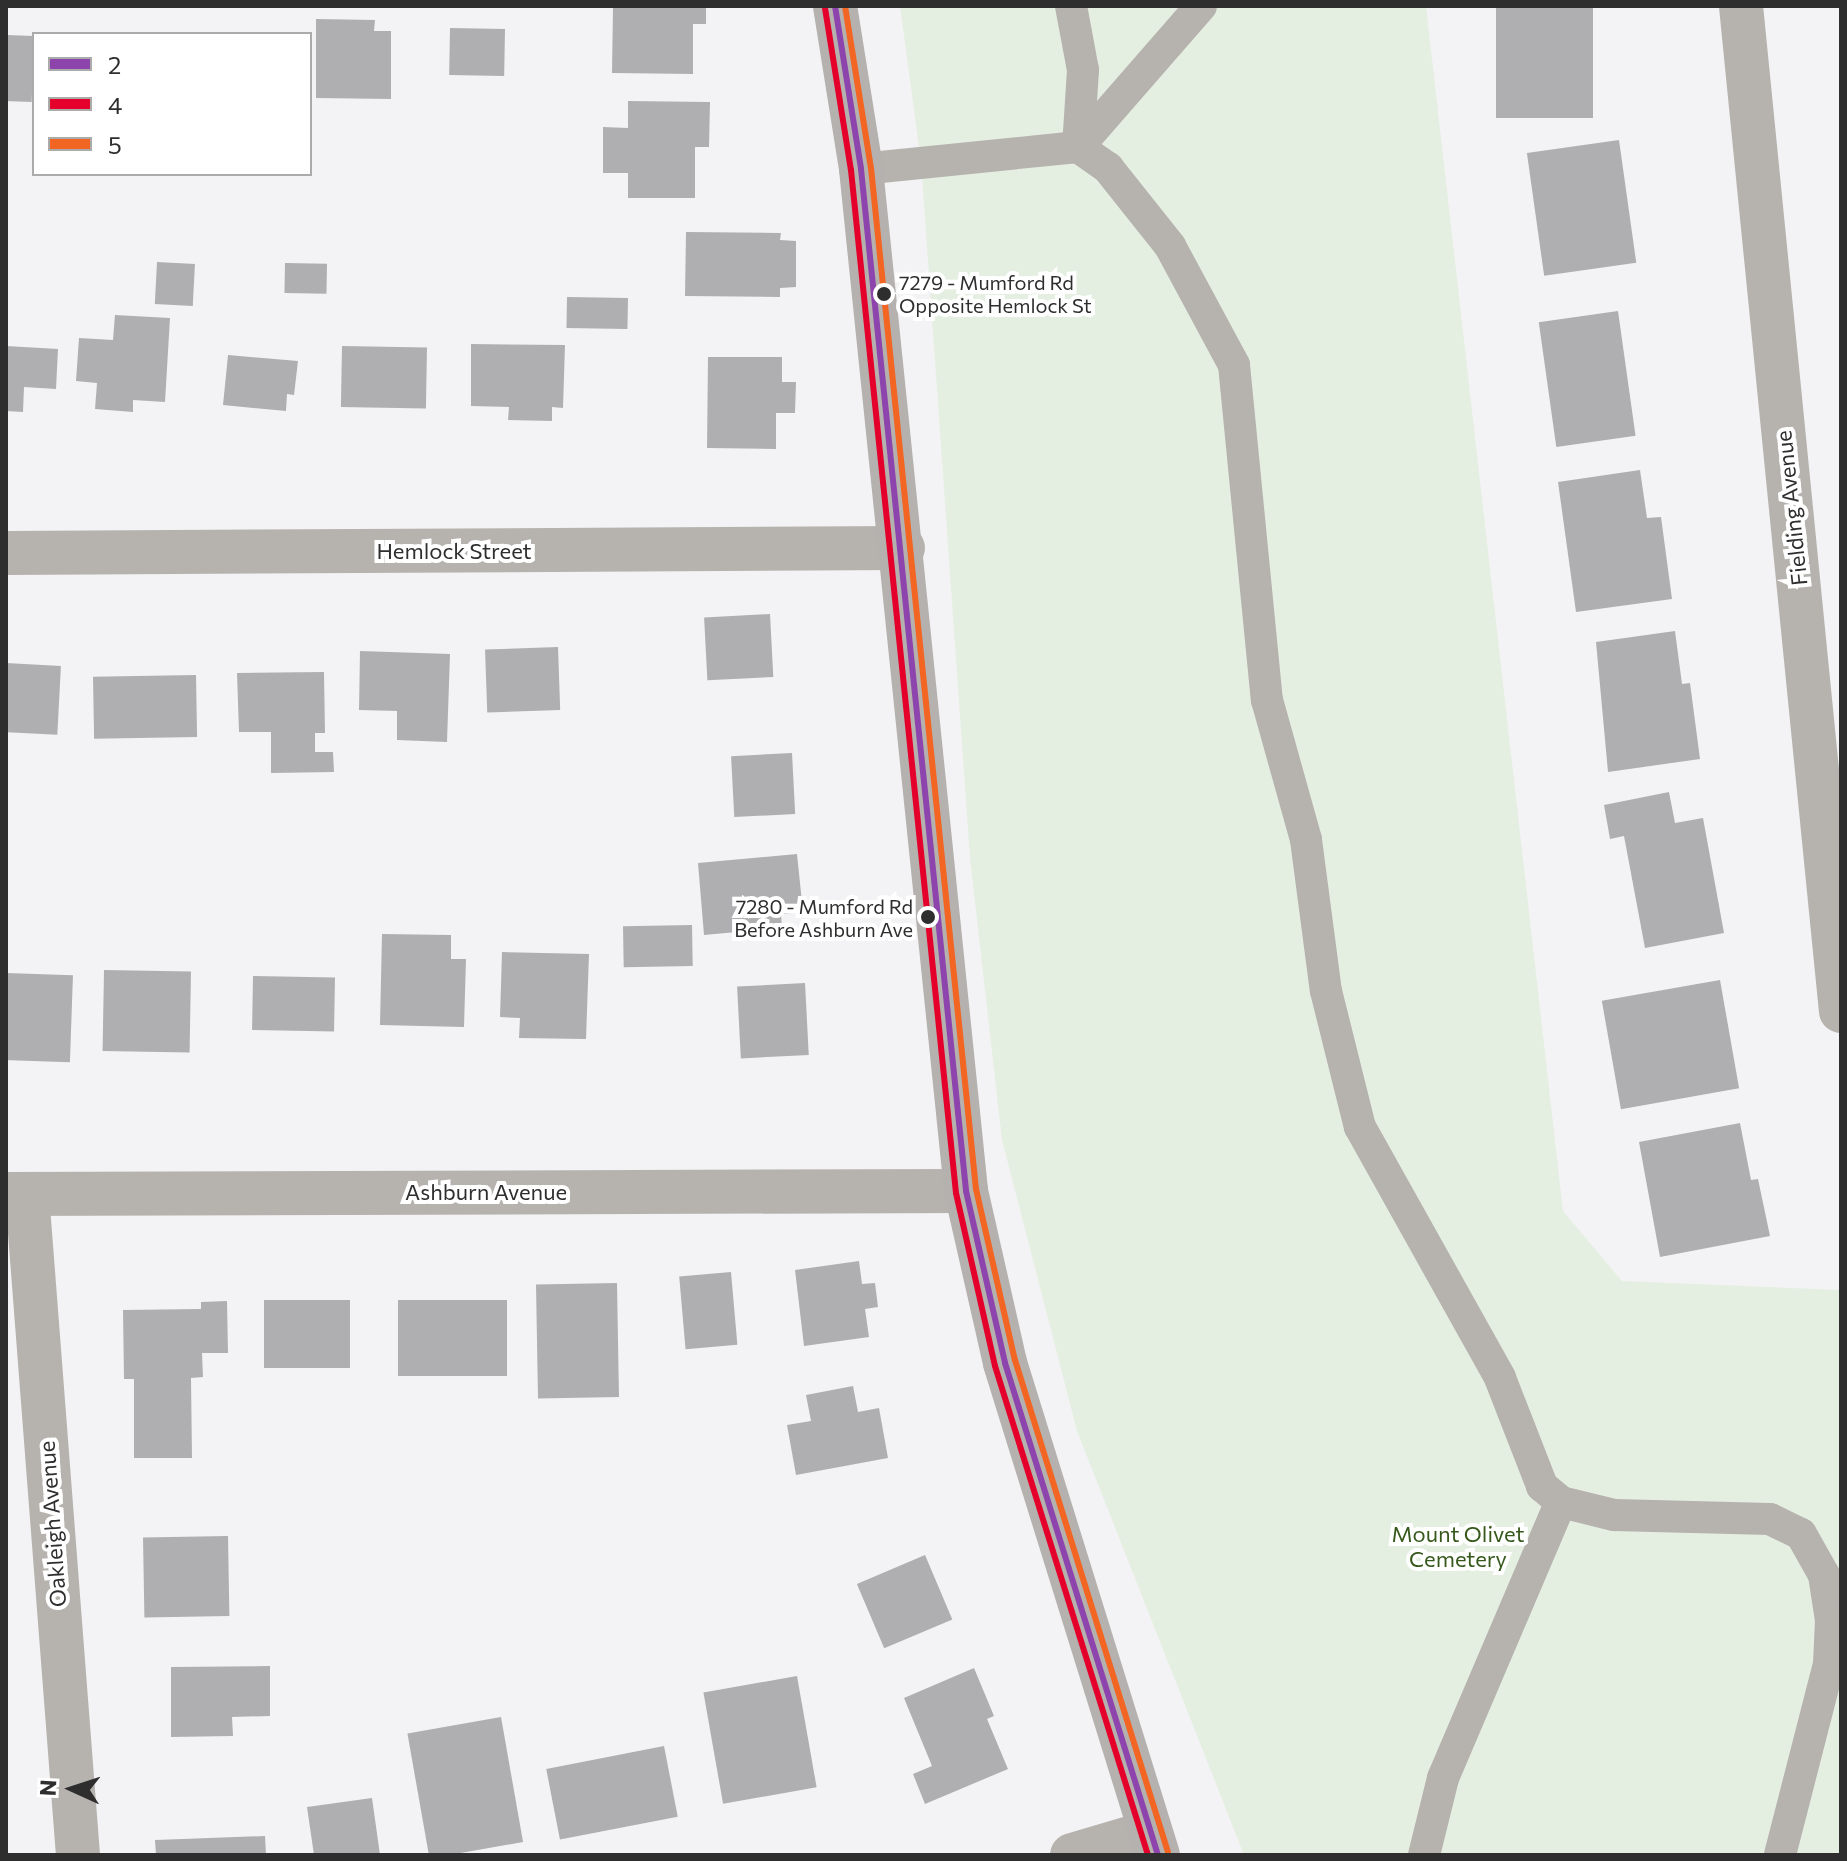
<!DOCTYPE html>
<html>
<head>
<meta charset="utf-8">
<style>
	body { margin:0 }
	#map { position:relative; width:1847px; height:1861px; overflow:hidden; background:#f3f3f5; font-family:Commissioner,sans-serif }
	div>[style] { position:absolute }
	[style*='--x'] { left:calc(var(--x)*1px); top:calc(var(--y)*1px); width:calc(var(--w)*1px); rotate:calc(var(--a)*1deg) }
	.green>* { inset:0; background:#e5efe1 }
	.building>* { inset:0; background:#afafb1; transform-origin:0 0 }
	.lane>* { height:32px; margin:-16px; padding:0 16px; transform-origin:16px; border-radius:16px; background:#b6b2ae }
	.street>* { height:44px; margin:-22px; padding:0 22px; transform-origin:22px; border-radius:22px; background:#b6b2ae }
	.secondary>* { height:44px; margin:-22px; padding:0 22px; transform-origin:22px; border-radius:22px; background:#b5b1ae }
	.bus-1>* { height:6px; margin:-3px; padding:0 3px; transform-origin:3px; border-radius:3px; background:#8e44ad }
	.bus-2>* { height:6px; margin:-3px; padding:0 3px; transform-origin:3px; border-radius:3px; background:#e4002b }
	.bus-3>* { height:6px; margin:-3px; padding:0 3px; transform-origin:3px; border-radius:3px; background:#f26522 }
	.dots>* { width:22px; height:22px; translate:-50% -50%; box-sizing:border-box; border:4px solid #fff; border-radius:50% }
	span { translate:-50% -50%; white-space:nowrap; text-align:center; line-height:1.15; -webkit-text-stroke:8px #fff; paint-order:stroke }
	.bus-label { font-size:20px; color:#2e2e2f }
	.left { translate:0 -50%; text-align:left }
	.right { translate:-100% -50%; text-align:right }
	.street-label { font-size:22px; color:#2e2e2f }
	.park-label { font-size:22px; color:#36581b }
	.frame { position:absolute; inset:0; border:8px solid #2e2e2f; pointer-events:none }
	.legend { position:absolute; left:32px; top:32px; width:280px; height:144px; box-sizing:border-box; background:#fff; border:2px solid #ababac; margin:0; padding:10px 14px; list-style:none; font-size:24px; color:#2e2e2f }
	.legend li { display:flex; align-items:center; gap:16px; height:40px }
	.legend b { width:40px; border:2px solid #ababac }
	.north { position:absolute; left:32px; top:1749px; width:80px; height:80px; -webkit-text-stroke:6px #fff; paint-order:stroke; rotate:273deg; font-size:22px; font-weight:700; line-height:32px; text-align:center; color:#2e2e2f }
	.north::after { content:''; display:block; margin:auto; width:28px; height:36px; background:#2e2e2f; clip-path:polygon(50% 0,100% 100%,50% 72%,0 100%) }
</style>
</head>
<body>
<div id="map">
	<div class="green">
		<div style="clip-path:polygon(900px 6px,1426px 6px,1563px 1211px,1622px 1281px,1841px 1290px,1841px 1855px,1244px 1855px,1077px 1431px,1002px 1140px,970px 858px,921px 162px)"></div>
	</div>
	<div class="building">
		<div style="clip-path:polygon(613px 6px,706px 6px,706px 24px,693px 24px,693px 74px,612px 73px)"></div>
		<div style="left:1496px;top:6px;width:97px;height:112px"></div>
		<div style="clip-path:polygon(316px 19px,375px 20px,374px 31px,391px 31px,391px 99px,316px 98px)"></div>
		<div style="left:450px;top:28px;width:55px;height:47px;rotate:1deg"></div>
		<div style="left:6px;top:35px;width:28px;height:66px;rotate:2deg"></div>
		<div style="clip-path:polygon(628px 101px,710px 102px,709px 147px,695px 147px,695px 198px,628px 198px,628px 173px,603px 173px,603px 127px,628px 128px)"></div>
		<div style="left:1619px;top:140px;width:124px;height:93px;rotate:82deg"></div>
		<div style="clip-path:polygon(686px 232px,781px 233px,780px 240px,796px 241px,796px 287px,780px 288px,780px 297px,685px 296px)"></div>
		<div style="left:157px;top:262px;width:38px;height:42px;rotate:3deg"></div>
		<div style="left:285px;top:263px;width:42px;height:30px;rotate:1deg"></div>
		<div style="left:567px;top:297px;width:61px;height:31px;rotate:1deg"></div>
		<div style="left:1618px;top:311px;width:126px;height:80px;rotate:82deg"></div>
		<div style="clip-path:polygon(115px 315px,170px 318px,165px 402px,133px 400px,133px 412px,95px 409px,97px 383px,76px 381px,79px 338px,113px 340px)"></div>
		<div style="clip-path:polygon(471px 344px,565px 345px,563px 408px,552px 407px,552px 421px,508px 420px,509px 407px,471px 406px)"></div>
		<div style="clip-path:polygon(6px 346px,58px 349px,56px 389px,24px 387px,23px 412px,6px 411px)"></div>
		<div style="left:342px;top:346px;width:85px;height:61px;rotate:1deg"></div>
		<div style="clip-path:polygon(228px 355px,298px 361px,294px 395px,287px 394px,286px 411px,223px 405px)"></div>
		<div style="clip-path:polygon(708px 357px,782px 357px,782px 382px,796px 382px,795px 413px,776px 413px,776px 449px,707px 448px)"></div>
		<div style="clip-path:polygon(1640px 470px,1647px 518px,1661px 517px,1672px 599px,1576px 612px,1558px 482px)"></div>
		<div style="left:770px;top:614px;width:63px;height:66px;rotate:87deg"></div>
		<div style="clip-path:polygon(1675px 631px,1682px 684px,1690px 683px,1700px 759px,1608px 772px,1596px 642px)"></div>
		<div style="left:558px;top:647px;width:63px;height:73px;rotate:88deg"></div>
		<div style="clip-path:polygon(360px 651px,450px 654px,447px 742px,397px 740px,397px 711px,359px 710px)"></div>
		<div style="left:6px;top:663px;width:55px;height:69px;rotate:3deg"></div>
		<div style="clip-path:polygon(324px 672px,325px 733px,315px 733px,315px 752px,333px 752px,334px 772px,271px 773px,271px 732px,239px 732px,237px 673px)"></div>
		<div style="left:196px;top:675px;width:62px;height:103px;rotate:89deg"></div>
		<div style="left:792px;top:753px;width:61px;height:61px;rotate:87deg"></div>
		<div style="clip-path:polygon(1669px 792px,1675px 823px,1703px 818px,1724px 933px,1645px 948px,1624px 836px,1610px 839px,1604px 805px)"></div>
		<div style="clip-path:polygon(797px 854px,803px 912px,781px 914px,782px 928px,704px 935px,698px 863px)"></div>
		<div style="left:692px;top:925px;width:41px;height:69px;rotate:89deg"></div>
		<div style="clip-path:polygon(382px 934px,451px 935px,451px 959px,466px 959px,464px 1027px,380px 1025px)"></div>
		<div style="clip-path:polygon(502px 952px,589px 954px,586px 1039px,519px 1038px,520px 1018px,500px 1017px)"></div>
		<div style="left:104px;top:970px;width:87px;height:81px;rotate:1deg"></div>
		<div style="left:6px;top:973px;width:67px;height:87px;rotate:2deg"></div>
		<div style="left:253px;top:976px;width:82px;height:54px;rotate:1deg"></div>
		<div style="left:1720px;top:980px;width:110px;height:120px;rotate:80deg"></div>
		<div style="left:805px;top:983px;width:72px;height:68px;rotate:87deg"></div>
		<div style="clip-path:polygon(1740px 1123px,1751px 1180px,1758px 1179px,1770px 1236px,1660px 1257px,1639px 1142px)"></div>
		<div style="clip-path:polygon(859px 1261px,862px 1284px,875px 1283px,878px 1307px,865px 1309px,869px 1337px,804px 1346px,795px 1270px)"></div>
		<div style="left:731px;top:1272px;width:73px;height:52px;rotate:85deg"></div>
		<div style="left:617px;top:1283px;width:114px;height:81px;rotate:89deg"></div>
		<div style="left:350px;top:1300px;width:68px;height:86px;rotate:90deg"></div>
		<div style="left:507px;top:1300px;width:76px;height:109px;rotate:90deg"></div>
		<div style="clip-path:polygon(227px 1301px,228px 1353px,202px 1353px,203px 1377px,191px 1378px,192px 1458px,134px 1458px,134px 1379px,124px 1379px,123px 1310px,201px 1309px,201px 1302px)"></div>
		<div style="clip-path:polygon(853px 1386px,858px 1412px,879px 1408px,888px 1458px,796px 1475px,787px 1425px,811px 1421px,806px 1395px)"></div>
		<div style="left:228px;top:1536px;width:80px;height:85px;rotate:89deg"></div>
		<div style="left:925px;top:1555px;width:70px;height:74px;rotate:67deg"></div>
		<div style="clip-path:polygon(270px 1666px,270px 1716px,232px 1717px,233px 1736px,171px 1737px,171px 1667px)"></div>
		<div style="clip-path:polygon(974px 1668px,994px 1716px,987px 1719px,1008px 1769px,925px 1804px,913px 1774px,932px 1766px,904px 1698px)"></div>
		<div style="left:797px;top:1676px;width:113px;height:95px;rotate:80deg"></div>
		<div style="left:501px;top:1717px;width:127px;height:95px;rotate:80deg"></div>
		<div style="left:664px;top:1746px;width:72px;height:120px;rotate:79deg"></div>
		<div style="clip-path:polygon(372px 1798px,380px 1855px,314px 1855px,307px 1807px)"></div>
		<div style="clip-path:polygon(265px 1836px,266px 1855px,156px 1855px,155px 1840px)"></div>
	</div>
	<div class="lane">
		<div style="--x:1071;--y:6;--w:65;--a:79.4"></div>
		<div style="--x:1083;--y:70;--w:77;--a:93.7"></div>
		<div style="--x:1078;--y:147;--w:187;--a:-48.9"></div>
		<div style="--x:861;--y:169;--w:218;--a:-5.8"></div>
		<div style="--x:1078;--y:147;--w:37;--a:35"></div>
		<div style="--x:1108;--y:168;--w:100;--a:51.5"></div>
		<div style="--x:1170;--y:246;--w:135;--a:61.7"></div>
		<div style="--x:1234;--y:365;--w:337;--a:84.4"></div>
		<div style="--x:1267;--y:700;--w:145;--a:74.4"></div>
		<div style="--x:1306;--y:840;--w:152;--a:82.5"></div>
		<div style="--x:1326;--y:991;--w:140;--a:76"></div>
		<div style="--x:1360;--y:1127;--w:287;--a:60.8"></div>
		<div style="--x:1500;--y:1378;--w:116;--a:68.7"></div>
		<div style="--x:1542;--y:1486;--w:25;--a:40"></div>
		<div style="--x:1561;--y:1502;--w:55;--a:13.8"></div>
		<div style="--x:1614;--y:1515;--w:156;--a:1.5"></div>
		<div style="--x:1770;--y:1519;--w:34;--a:26"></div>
		<div style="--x:1801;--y:1534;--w:47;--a:60.7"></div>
		<div style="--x:1824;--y:1575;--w:46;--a:81.2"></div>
		<div style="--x:1831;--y:1620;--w:44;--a:92.6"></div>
		<div style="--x:1829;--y:1664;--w:197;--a:104.4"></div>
		<div style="--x:1424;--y:1855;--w:79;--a:-76.1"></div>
		<div style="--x:1443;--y:1778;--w:300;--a:-66.9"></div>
	</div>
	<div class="street">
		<div style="--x:1741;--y:6;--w:1010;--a:84.32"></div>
		<div style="--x:6;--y:553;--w:897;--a:-0.32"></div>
		<div style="--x:6;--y:1194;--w:960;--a:-0.18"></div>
		<div style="--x:27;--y:1194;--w:663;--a:85.59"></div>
		<div style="--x:1072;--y:1855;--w:81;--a:-16.4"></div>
	</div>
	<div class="secondary">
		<div style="--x:835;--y:6;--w:165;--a:80.9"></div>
		<div style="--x:861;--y:169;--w:1027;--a:84.13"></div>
		<div style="--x:966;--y:1191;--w:176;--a:77.2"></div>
		<div style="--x:1005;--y:1363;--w:515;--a:72.73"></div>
	</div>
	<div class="bus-1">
		<div style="--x:835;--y:6;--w:165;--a:80.9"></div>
		<div style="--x:861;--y:169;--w:1027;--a:84.13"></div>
		<div style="--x:966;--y:1191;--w:176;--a:77.2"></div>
		<div style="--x:1005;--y:1363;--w:515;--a:72.73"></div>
	</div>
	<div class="bus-2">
		<div style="--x:825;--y:8;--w:164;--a:80.9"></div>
		<div style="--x:851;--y:170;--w:1028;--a:84.14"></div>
		<div style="--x:956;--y:1193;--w:177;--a:77.3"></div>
		<div style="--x:995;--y:1366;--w:512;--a:72.63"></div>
	</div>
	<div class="bus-3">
		<div style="--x:845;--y:6;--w:164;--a:80.9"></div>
		<div style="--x:871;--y:168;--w:1026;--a:84.13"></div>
		<div style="--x:976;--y:1189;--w:175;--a:77.2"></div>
		<div style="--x:1015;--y:1360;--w:515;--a:72.73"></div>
	</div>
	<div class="dots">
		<div style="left:884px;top:294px;background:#2e2e2f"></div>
		<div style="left:928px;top:917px;background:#2e2e2f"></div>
	</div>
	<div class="bus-label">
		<span class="left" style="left:899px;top:294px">7279 - Mumford Rd<br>Opposite Hemlock St</span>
		<span class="right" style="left:913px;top:918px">7280 - Mumford Rd<br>Before Ashburn Ave</span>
	</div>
	<div class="street-label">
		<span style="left:1791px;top:508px;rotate:-96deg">Fielding Avenue</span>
		<span style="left:454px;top:551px">Hemlock Street</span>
		<span style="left:486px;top:1192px">Ashburn Avenue</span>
		<span style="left:52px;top:1524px;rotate:-94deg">Oakleigh Avenue</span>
	</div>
	<div class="park-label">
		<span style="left:1458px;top:1546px">Mount Olivet<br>Cemetery</span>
	</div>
	<div class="frame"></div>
	<ul class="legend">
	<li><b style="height:10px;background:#8e44ad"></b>2</li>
	<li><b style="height:10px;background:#e4002b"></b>4</li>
	<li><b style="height:10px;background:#f26522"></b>5</li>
	</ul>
	<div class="north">N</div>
</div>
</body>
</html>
